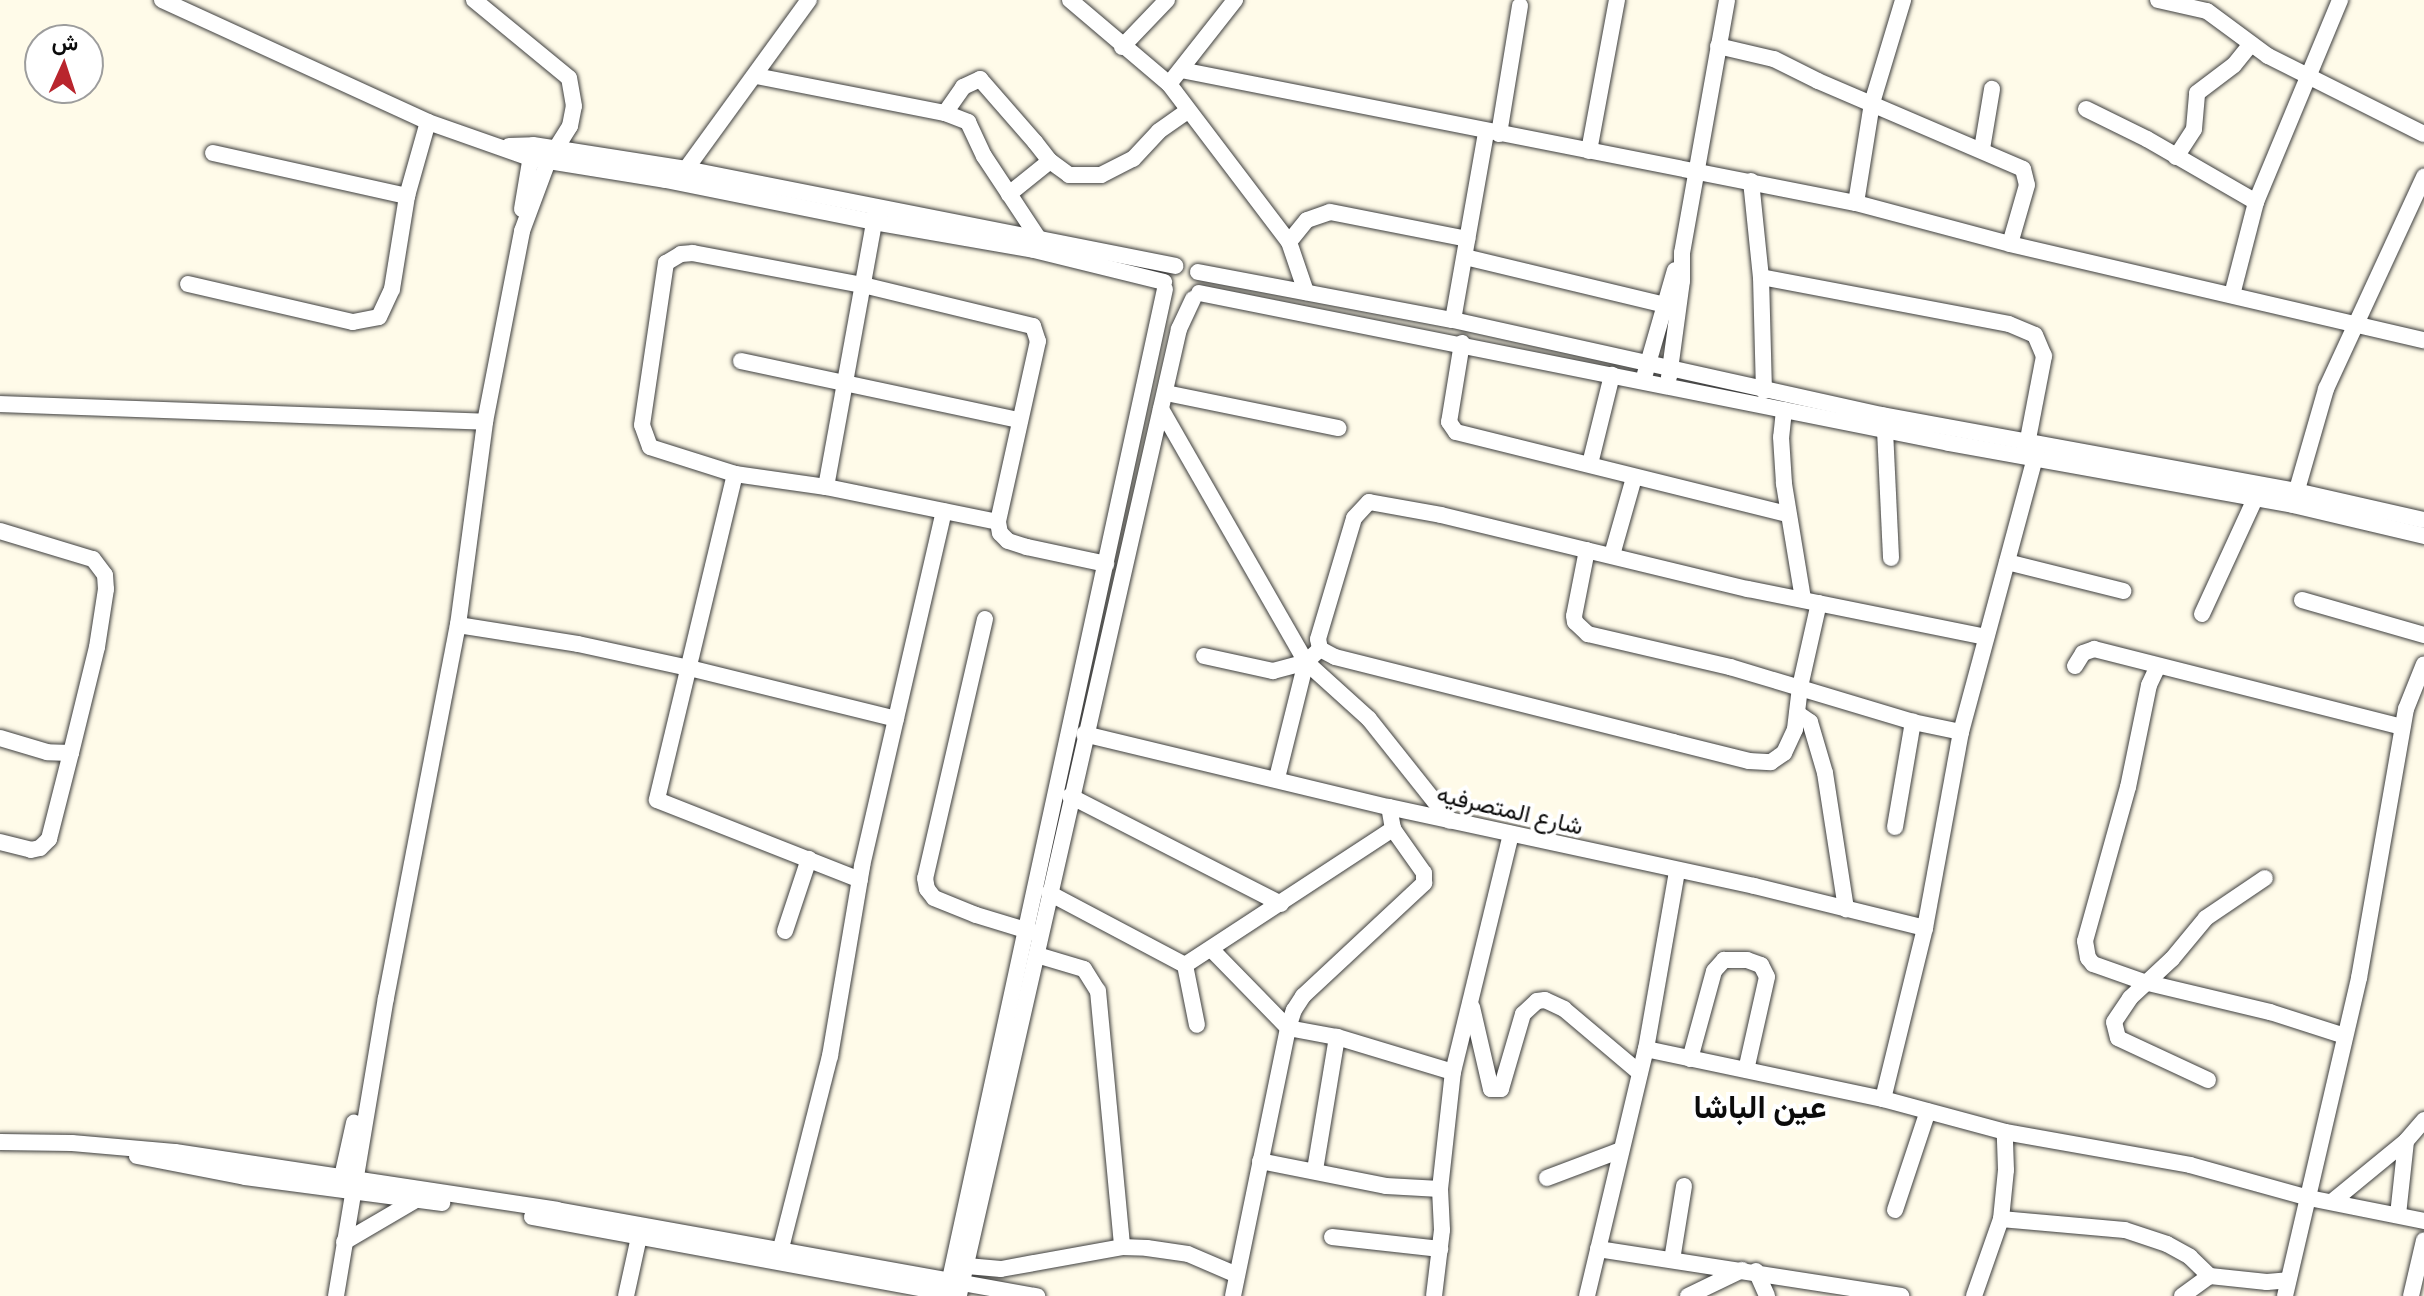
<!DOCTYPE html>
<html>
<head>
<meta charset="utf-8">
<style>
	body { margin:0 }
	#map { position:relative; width:2424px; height:1296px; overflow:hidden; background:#fffbe9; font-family:Merriweather,Vazirmatn,serif }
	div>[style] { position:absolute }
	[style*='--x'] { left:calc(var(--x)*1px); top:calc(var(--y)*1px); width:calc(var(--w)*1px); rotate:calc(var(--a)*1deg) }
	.roads { filter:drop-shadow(0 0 2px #3e3e3e) drop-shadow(0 0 2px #3e3e3e) }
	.minor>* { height:16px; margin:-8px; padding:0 8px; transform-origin:8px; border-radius:8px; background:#fff }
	span { translate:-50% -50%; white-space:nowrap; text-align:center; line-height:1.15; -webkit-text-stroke:8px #fff; paint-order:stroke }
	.street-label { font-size:24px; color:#0b0b0b }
	.district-label { font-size:32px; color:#0b0b0b; font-weight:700 }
	.north { position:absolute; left:24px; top:24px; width:80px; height:80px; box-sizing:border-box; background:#fff; border:2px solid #9d9d9d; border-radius:50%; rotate:3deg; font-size:22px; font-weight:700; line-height:32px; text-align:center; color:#0b0b0b }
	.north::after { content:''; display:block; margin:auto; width:28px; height:36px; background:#b9252d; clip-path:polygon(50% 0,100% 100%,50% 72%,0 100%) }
</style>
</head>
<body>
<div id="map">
	<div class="roads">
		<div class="minor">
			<div style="--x:162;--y:0;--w:293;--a:24.6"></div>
			<div style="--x:428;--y:122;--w:108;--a:19.4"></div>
			<div style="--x:530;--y:158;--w:138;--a:9.2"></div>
			<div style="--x:666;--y:180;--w:212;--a:11.4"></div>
			<div style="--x:874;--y:222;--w:162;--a:9.9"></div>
			<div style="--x:1034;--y:250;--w:134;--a:13.8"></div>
			<div style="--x:1070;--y:0;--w:130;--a:40.3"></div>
			<div style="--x:1169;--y:84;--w:107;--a:-51.8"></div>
			<div style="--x:2158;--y:0;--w:50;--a:12.7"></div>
			<div style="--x:2207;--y:11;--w:76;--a:36.4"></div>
			<div style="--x:2268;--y:56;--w:174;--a:26.6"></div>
			<div style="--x:1718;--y:46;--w:57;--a:13.1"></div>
			<div style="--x:1774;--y:59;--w:49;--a:26.6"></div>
			<div style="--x:1818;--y:81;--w:223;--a:23.2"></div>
			<div style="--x:2023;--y:169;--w:16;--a:76"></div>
			<div style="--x:2027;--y:185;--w:61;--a:106.1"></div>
			<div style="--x:1122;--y:47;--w:65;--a:-46.2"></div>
			<div style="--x:1181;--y:70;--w:688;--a:11.15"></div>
			<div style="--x:1856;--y:203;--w:159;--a:14.9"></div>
			<div style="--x:2010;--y:244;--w:425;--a:13.1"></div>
			<div style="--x:756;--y:76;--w:193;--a:11.1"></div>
			<div style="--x:945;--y:113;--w:25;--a:21"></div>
			<div style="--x:968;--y:122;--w:38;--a:65"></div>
			<div style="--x:984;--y:156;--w:96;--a:56.5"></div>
			<div style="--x:1169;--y:84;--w:198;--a:52.8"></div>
			<div style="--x:1289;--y:242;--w:53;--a:71.2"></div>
			<div style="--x:2086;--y:109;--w:68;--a:26.2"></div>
			<div style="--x:2147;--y:139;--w:126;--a:30"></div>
			<div style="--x:945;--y:113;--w:32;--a:-55"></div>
			<div style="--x:963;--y:87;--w:19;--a:-25"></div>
			<div style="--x:980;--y:79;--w:84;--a:48.9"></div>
			<div style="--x:1035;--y:142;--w:24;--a:52"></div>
			<div style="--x:1050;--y:161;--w:53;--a:141.2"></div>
			<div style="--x:1499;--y:134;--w:130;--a:-80.7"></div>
			<div style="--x:509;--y:146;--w:24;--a:-2"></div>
			<div style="--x:533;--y:145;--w:155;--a:8.9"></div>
			<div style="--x:686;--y:169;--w:499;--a:11.2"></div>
			<div style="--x:1982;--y:149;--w:61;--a:-80.5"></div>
			<div style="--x:1589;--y:151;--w:154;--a:-79.5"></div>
			<div style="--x:213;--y:153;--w:199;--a:12.5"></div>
			<div style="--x:407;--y:196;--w:77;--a:-74.2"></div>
			<div style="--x:2176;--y:157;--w:33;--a:-57"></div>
			<div style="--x:2194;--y:129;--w:36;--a:-85"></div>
			<div style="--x:2197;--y:93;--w:46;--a:-37.1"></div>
			<div style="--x:2234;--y:65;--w:27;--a:-51"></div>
			<div style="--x:1050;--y:161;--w:24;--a:36"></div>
			<div style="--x:1069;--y:175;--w:32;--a:0"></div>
			<div style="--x:1101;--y:175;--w:36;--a:-27"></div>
			<div style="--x:1133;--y:159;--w:38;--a:-47"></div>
			<div style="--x:1159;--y:131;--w:35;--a:-35"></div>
			<div style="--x:686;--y:169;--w:209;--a:-54"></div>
			<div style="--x:1751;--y:181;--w:97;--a:84.1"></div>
			<div style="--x:1761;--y:277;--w:114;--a:88.5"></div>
			<div style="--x:1856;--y:203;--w:101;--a:-80.9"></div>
			<div style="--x:1872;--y:103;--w:108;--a:-73.2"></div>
			<div style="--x:522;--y:209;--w:60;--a:-80.4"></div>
			<div style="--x:1289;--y:242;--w:28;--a:-51"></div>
			<div style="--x:1307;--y:220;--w:24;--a:-19"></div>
			<div style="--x:1330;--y:212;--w:140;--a:11.1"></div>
			<div style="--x:1465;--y:257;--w:206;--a:13.5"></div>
			<div style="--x:1198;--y:272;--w:259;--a:10.7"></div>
			<div style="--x:1453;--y:320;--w:439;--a:12.5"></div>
			<div style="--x:1882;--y:415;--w:421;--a:10.4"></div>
			<div style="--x:2296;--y:491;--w:131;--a:12.8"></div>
			<div style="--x:1761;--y:277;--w:252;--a:10.7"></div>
			<div style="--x:2009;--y:324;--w:28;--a:23"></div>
			<div style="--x:2035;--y:335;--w:23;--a:67"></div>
			<div style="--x:2044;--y:356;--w:90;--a:100.9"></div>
			<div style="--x:188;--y:284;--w:169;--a:13"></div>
			<div style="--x:353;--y:322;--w:26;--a:-11"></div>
			<div style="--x:379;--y:317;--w:31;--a:-65"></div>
			<div style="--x:392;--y:289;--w:94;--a:-80.8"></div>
			<div style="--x:1199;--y:293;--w:765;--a:11.31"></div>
			<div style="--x:1949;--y:443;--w:350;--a:10.2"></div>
			<div style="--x:2293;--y:505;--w:135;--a:13.3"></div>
			<div style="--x:2232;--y:295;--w:96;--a:-75.5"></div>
			<div style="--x:2256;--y:202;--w:219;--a:-67.4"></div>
			<div style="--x:1453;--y:320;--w:191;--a:-80"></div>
			<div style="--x:1462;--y:343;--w:80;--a:99.3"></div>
			<div style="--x:1449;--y:422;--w:12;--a:55"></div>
			<div style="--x:1456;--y:432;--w:342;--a:13.9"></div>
			<div style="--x:741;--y:361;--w:284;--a:12"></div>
			<div style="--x:1645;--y:374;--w:108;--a:-73.9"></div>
			<div style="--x:1669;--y:377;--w:97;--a:-82.3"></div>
			<div style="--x:1682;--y:281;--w:28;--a:-90"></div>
			<div style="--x:1682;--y:253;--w:257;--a:-79.9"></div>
			<div style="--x:1166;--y:393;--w:176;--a:11.5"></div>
			<div style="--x:0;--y:404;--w:485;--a:2.1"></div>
			<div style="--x:1161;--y:409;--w:292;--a:60.2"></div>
			<div style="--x:1306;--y:662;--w:85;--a:42.1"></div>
			<div style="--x:1369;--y:719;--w:130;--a:51.5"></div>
			<div style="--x:1784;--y:410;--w:27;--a:96"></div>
			<div style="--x:1781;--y:437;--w:47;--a:86.3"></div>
			<div style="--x:1784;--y:484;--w:117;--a:80.6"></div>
			<div style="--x:1885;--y:430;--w:128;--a:87.3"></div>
			<div style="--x:1590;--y:464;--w:92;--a:-76.1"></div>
			<div style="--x:735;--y:474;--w:335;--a:103.5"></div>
			<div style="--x:657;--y:800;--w:218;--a:21.5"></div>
			<div style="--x:826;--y:487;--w:279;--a:-79.7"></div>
			<div style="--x:2294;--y:500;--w:116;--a:-73.9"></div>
			<div style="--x:2326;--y:389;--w:234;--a:-65.2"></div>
			<div style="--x:998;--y:522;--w:176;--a:-168.5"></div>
			<div style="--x:826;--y:487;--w:92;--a:-171.9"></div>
			<div style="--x:735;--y:474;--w:89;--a:-162.4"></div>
			<div style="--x:650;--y:447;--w:23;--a:-110"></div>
			<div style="--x:642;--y:425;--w:164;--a:-81.6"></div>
			<div style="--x:666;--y:263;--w:17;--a:-31"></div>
			<div style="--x:681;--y:254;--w:12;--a:-5"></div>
			<div style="--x:693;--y:253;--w:173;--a:10.7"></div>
			<div style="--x:863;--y:285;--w:175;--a:13.6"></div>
			<div style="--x:1033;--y:326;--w:16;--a:72"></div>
			<div style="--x:1038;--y:341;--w:185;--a:102.5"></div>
			<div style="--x:998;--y:522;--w:11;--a:80"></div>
			<div style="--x:1000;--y:533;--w:11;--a:45"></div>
			<div style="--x:1008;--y:541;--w:20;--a:18"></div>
			<div style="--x:1027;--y:547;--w:81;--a:12.1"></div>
			<div style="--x:0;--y:531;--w:97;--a:16.8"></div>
			<div style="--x:93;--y:559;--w:20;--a:53"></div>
			<div style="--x:105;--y:575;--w:14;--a:86"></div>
			<div style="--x:106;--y:589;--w:59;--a:98.8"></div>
			<div style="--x:97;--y:647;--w:109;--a:103.8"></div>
			<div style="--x:71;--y:753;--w:24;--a:-178"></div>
			<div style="--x:47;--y:752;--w:49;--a:-163.4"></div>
			<div style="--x:1587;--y:550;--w:67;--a:101.1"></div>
			<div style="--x:1574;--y:616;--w:6;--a:81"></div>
			<div style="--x:1575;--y:622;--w:18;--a:43"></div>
			<div style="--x:1588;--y:634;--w:146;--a:13.1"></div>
			<div style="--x:1730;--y:667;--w:191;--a:16.7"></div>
			<div style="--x:1913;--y:722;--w:49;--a:11.8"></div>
			<div style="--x:1612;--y:555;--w:80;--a:-74.1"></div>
			<div style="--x:2007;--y:562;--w:120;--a:14"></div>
			<div style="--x:2302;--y:600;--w:127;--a:16"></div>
			<div style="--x:2202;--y:614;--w:127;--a:-65.3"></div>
			<div style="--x:985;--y:619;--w:266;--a:103"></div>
			<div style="--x:925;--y:878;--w:11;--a:80"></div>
			<div style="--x:927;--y:889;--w:11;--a:52"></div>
			<div style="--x:934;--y:898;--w:45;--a:22"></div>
			<div style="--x:976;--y:915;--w:59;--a:16.9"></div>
			<div style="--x:458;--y:625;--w:205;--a:-82.4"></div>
			<div style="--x:485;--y:422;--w:195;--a:-79"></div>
			<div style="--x:522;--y:231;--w:75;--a:-69.6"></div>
			<div style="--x:548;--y:161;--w:41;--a:-57.8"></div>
			<div style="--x:570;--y:126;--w:20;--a:-79"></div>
			<div style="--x:574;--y:106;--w:28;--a:-100"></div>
			<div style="--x:569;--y:78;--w:123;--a:-140.6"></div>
			<div style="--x:1320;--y:649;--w:17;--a:28"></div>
			<div style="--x:1335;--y:657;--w:349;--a:14.1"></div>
			<div style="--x:1673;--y:742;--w:78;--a:14"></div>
			<div style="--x:1749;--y:761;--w:22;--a:3"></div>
			<div style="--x:1771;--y:762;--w:16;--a:-35"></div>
			<div style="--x:1784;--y:753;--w:26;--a:-65"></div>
			<div style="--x:1795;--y:729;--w:42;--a:-83.2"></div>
			<div style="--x:1800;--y:687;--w:86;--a:-77.3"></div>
			<div style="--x:1204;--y:656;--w:71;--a:12.3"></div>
			<div style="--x:1273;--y:671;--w:34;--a:-15"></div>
			<div style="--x:2075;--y:666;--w:15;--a:-58"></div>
			<div style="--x:2083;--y:653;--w:12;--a:-20"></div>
			<div style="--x:2094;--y:649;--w:318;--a:14.2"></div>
			<div style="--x:2157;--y:668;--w:19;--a:115"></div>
			<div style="--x:2149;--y:685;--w:104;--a:101.6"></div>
			<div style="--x:2128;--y:787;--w:160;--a:105.6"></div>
			<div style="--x:2085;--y:941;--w:17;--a:80"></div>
			<div style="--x:2088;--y:958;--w:8;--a:50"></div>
			<div style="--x:2093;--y:964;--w:54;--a:19.4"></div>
			<div style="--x:2144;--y:982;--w:130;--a:13.4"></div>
			<div style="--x:2270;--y:1012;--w:79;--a:17.7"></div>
			<div style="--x:1797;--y:713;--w:16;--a:35"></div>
			<div style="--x:1810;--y:722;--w:53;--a:73.6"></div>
			<div style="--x:1825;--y:773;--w:138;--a:81.2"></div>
			<div style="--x:1084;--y:734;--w:314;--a:13.5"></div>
			<div style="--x:1389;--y:807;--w:373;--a:12.2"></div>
			<div style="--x:1754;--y:886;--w:176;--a:13.8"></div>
			<div style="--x:1277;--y:778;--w:120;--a:-76"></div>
			<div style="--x:1306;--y:662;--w:19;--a:-43"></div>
			<div style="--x:1320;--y:649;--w:10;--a:-101"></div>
			<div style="--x:1318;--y:639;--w:126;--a:-73.4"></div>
			<div style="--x:1354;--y:518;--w:22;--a:-47"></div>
			<div style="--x:1369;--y:502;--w:73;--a:10.2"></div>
			<div style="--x:1441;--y:515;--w:316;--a:13.6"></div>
			<div style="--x:1748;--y:589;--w:243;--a:11.4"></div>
			<div style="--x:1070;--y:796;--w:237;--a:27.1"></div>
			<div style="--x:1895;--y:827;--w:107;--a:-80.3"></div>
			<div style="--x:0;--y:842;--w:32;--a:14"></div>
			<div style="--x:31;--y:850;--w:9;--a:-13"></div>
			<div style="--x:40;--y:848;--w:13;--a:-45"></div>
			<div style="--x:49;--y:839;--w:89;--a:-75.7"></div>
			<div style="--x:1049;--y:893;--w:154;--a:27.9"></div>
			<div style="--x:1185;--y:965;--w:61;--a:78.7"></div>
			<div style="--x:785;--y:931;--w:76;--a:-71.6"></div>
			<div style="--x:1211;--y:949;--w:110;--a:45.7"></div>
			<div style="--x:1288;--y:1028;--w:50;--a:10.4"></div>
			<div style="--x:1337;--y:1037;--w:121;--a:16.8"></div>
			<div style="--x:1037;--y:955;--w:49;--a:16.6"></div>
			<div style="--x:1084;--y:969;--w:26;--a:58"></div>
			<div style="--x:1098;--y:991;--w:257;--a:84.6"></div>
			<div style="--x:1185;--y:965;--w:249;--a:-33.2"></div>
			<div style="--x:1472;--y:1007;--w:84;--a:77"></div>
			<div style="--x:1491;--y:1089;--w:10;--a:0"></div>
			<div style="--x:1501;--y:1089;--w:78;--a:-73.7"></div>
			<div style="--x:1523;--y:1014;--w:19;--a:-43"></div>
			<div style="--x:1537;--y:1001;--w:8;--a:-7"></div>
			<div style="--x:1545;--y:1000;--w:21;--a:25"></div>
			<div style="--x:1564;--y:1009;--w:99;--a:40.1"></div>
			<div style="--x:1646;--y:1049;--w:242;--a:11.9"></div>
			<div style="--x:1883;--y:1099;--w:126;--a:15.1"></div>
			<div style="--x:2005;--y:1132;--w:188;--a:10.1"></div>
			<div style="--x:2190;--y:1165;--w:123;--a:15.5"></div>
			<div style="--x:2309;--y:1198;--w:117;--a:11.3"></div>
			<div style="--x:1690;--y:1059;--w:91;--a:-74.7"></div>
			<div style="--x:1714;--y:971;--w:15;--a:-48"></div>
			<div style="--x:1724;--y:960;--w:23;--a:0"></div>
			<div style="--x:1747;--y:960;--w:15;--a:20"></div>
			<div style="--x:1761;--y:965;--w:13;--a:63"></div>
			<div style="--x:1767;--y:977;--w:95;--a:102.7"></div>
			<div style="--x:2208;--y:1080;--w:99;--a:-155"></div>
			<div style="--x:2118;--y:1038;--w:16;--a:-104"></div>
			<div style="--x:2114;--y:1022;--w:29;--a:-56"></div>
			<div style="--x:2130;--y:998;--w:57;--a:-42.9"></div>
			<div style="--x:2172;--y:959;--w:53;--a:-50.3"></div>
			<div style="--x:2206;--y:918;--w:71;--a:-34.1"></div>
			<div style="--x:1883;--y:1099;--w:176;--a:-76.2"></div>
			<div style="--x:1925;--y:928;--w:199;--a:-79.6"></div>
			<div style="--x:1961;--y:732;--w:284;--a:-74.9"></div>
			<div style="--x:0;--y:1142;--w:72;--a:0.8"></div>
			<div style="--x:72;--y:1143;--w:103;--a:5"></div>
			<div style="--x:175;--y:1152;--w:386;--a:8.6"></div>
			<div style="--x:557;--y:1210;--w:488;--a:10.2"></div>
			<div style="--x:137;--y:1156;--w:110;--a:11"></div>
			<div style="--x:245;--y:1177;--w:199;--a:7.5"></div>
			<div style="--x:1260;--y:1161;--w:128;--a:11.2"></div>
			<div style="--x:1386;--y:1186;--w:54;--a:3.2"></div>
			<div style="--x:1440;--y:1189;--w:41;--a:87.2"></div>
			<div style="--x:1442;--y:1230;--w:66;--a:96.9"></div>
			<div style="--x:1315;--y:1170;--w:135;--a:-80.6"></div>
			<div style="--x:1547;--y:1178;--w:79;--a:-20.7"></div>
			<div style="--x:340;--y:1186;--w:65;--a:-77.5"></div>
			<div style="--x:1440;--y:1189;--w:118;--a:-83.7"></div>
			<div style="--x:1453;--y:1072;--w:245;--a:-76.3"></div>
			<div style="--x:2333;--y:1201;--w:94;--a:-39.4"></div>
			<div style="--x:2406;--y:1141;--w:28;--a:-49"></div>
			<div style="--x:1895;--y:1210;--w:104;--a:-71.6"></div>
			<div style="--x:2398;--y:1215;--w:74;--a:-83.8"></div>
			<div style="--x:532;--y:1217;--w:433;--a:10.4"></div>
			<div style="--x:2001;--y:1219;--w:124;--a:5.1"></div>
			<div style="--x:2125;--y:1230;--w:44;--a:18.4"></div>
			<div style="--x:2167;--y:1244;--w:26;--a:29"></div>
			<div style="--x:2190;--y:1257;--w:28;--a:44"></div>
			<div style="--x:2210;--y:1276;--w:57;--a:6"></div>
			<div style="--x:2267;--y:1282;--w:21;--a:-5"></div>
			<div style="--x:1332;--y:1237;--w:109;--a:6.3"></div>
			<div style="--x:344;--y:1242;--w:83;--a:-30.3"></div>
			<div style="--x:781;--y:1248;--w:198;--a:-75.7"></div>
			<div style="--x:830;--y:1056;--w:193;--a:-80.4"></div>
			<div style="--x:862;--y:866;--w:364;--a:-77"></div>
			<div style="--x:1598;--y:1249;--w:307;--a:8.8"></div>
			<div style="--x:1672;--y:1260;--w:75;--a:-80.8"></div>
			<div style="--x:967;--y:1266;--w:34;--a:5"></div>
			<div style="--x:1001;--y:1269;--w:123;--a:-10.3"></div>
			<div style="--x:1122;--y:1247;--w:25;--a:2"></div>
			<div style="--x:1147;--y:1248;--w:41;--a:8.3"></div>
			<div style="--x:1188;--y:1254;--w:53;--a:23.2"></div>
			<div style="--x:1756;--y:1271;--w:27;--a:66"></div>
			<div style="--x:947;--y:1293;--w:1027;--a:-77.75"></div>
			<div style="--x:959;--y:1295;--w:991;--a:-77.17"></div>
			<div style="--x:1179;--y:329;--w:33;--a:-65"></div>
			<div style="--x:336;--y:1296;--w:302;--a:-80.5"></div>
			<div style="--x:386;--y:998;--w:380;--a:-79.1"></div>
			<div style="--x:458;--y:625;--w:121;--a:9"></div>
			<div style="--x:578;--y:644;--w:114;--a:12.2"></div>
			<div style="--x:689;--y:668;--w:213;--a:13.8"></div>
			<div style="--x:626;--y:1296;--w:60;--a:-77.6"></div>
			<div style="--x:1233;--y:1296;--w:274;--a:-78.4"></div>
			<div style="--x:1288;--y:1028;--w:19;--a:-72"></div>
			<div style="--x:1294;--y:1010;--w:17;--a:-57"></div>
			<div style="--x:1303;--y:996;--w:166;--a:-43"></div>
			<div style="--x:1424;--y:883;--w:10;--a:-90"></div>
			<div style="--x:1424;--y:873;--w:54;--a:-125.2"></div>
			<div style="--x:1393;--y:829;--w:22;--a:-100"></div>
			<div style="--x:1587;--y:1296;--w:254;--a:-76.6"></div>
			<div style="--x:1646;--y:1049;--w:180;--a:-80.1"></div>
			<div style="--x:1688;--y:1296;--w:60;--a:-25.7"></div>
			<div style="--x:1974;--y:1296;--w:82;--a:-70.7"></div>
			<div style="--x:2001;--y:1219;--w:49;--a:-84.2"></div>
			<div style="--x:2006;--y:1170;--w:38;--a:-92"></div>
			<div style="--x:2182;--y:1296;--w:34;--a:-36"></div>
			<div style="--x:2285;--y:1296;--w:326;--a:-76.9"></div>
			<div style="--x:2359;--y:978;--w:273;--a:-80.1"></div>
			<div style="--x:2406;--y:709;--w:48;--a:-68.2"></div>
			<div style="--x:2411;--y:1296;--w:57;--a:-76.9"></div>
		</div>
	</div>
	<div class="street-label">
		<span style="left:1510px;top:810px;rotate:13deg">شارع المتصرفيه</span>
	</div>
	<div class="district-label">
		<span style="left:1760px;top:1107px">عين الباشا</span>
	</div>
	<div class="north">ش</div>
</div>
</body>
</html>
